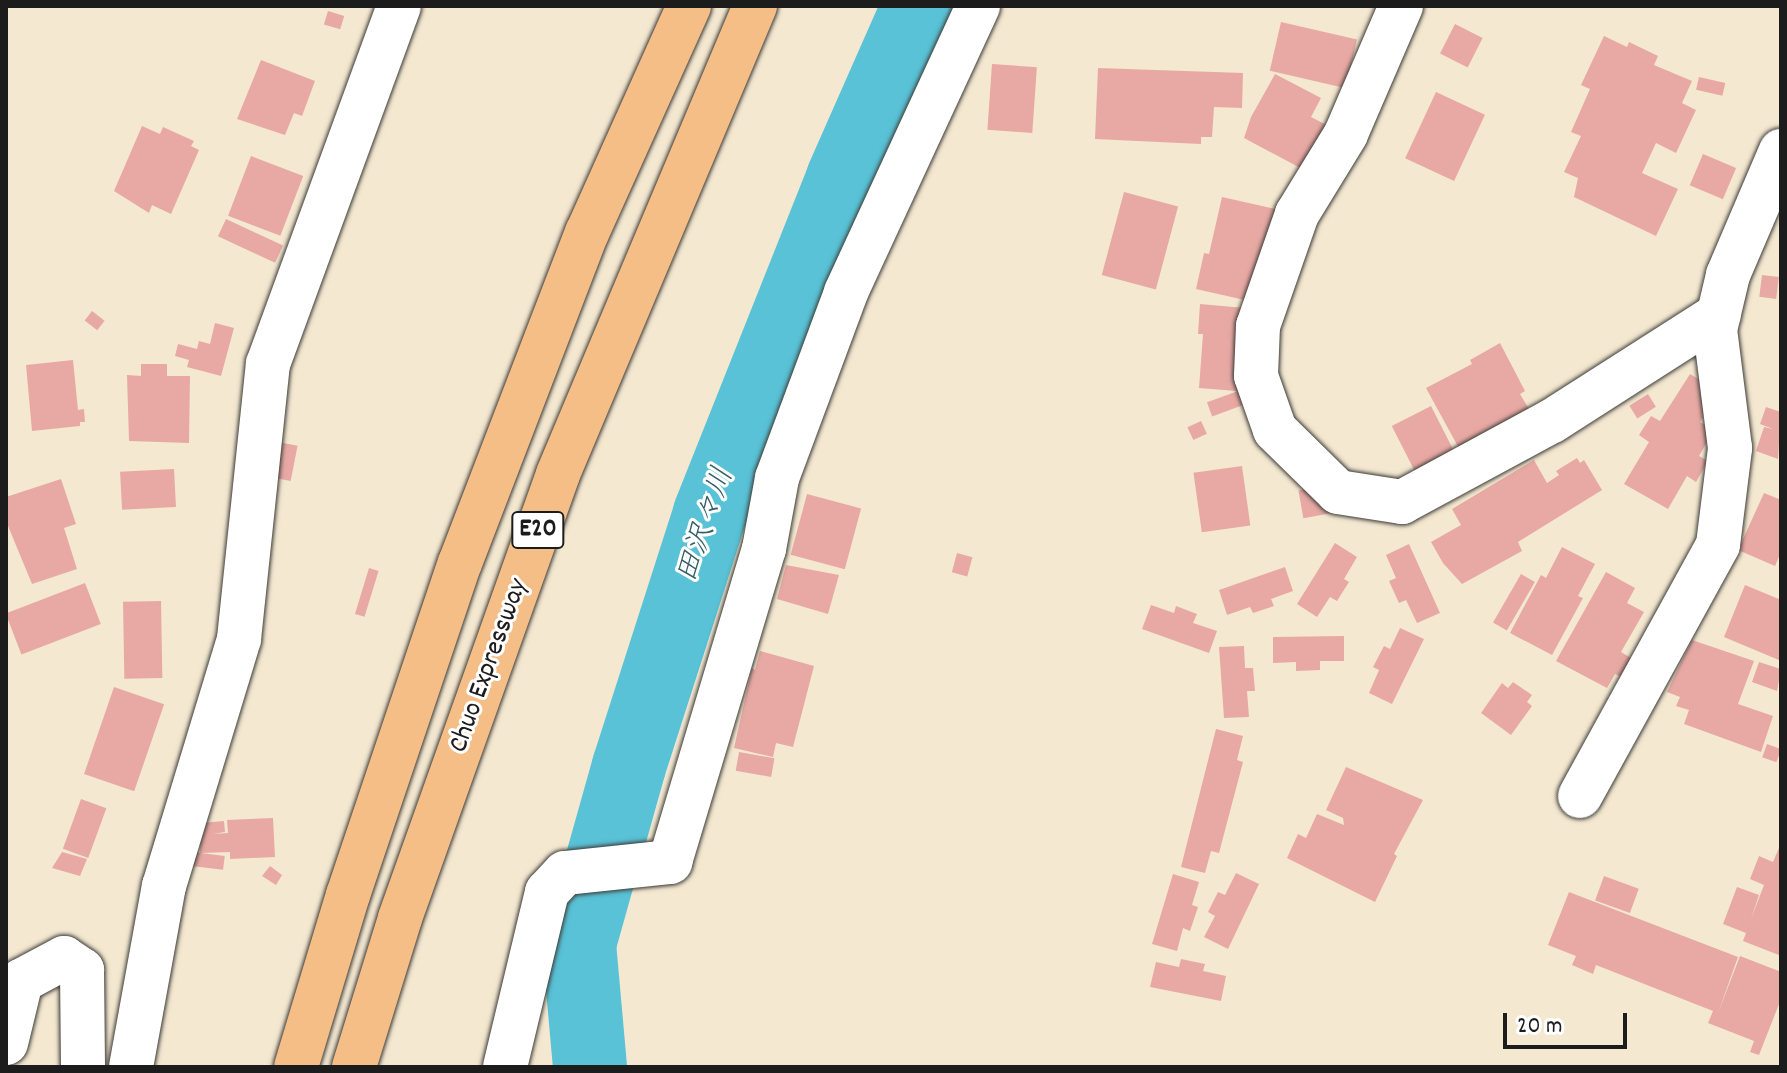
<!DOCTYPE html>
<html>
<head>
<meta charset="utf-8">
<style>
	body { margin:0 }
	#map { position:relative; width:1787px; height:1073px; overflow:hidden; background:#f4e8d1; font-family:Dekko,"Klee One",sans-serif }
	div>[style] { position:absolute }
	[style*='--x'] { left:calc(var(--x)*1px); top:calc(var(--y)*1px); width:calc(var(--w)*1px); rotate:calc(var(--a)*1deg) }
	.river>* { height:74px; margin:-37px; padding:0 37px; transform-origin:37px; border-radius:37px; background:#59c2d6 }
	.building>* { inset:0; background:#e8a9a4; transform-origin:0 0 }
	.roads { filter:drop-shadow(0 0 2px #3c3b37) drop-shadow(0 0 2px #3c3b37) }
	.minor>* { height:44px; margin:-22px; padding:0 22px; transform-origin:22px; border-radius:22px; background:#fff }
	.highway>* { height:44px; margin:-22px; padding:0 22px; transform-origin:22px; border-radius:22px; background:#f6be87 }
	span { translate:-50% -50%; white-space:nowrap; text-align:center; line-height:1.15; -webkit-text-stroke:6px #fff; paint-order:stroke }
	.shield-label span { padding:2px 6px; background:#fff; border:2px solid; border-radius:6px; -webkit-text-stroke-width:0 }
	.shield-label { font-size:26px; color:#1c1c1c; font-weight:700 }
	.street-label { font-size:28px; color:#1c1c1c }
	.water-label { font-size:30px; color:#345e66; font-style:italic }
	.frame { position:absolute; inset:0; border:8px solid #1c1c1c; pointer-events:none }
	.scale { position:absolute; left:1503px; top:1013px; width:124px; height:36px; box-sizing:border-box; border:4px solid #1c1c1c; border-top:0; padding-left:10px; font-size:24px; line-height:28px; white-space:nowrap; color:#1c1c1c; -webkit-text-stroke:6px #fff; paint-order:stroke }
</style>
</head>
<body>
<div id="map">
	<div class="river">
		<div style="--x:590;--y:1067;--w:123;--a:-95.1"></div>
		<div style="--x:579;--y:944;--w:185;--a:-74.3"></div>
		<div style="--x:629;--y:766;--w:266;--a:-72.2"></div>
		<div style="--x:710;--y:513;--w:360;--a:-68.3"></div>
		<div style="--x:843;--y:178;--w:188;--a:-66.2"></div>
	</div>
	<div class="building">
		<div style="left:328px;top:11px;width:17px;height:14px;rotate:17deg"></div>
		<div style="left:1281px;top:22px;width:78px;height:50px;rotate:13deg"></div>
		<div style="left:1455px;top:24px;width:31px;height:33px;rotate:27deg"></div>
		<div style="clip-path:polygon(1604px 36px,1627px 47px,1629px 42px,1658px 56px,1654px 65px,1692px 81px,1682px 103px,1696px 110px,1676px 153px,1656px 143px,1642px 173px,1678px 189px,1656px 236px,1574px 197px,1578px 178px,1564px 172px,1581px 136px,1571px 132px,1590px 89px,1581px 85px)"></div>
		<div style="clip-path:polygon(261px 60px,315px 81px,302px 116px,294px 113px,285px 135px,237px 119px)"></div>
		<div style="left:992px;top:64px;width:45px;height:66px;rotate:4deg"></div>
		<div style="clip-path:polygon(1098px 68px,1243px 73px,1242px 108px,1214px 107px,1212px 137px,1201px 137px,1201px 144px,1095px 139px)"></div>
		<div style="clip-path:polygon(1275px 74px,1321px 98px,1311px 117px,1342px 133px,1319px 178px,1244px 138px,1251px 117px)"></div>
		<div style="left:1699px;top:77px;width:27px;height:13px;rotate:13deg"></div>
		<div style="left:1436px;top:92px;width:54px;height:73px;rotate:25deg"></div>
		<div style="clip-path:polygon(142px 126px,160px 134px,163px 127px,194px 141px,191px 146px,199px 150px,171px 214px,152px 205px,149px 213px,114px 191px)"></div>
		<div style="left:1703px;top:154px;width:36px;height:34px;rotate:23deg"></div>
		<div style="left:251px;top:156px;width:56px;height:64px;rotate:21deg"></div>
		<div style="left:1124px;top:192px;width:56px;height:86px;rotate:15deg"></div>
		<div style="clip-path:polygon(1222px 197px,1289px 212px,1258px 303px,1196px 289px,1204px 253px,1209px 254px)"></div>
		<div style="left:226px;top:219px;width:63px;height:19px;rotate:25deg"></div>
		<div style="left:1762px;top:275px;width:17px;height:22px;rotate:7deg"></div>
		<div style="clip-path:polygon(1200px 304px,1256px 309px,1249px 392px,1199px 388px,1203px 334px,1198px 334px)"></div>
		<div style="left:92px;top:311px;width:16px;height:12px;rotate:38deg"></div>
		<div style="clip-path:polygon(215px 323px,234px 328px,221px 376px,187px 367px,189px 360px,175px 356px,178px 344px,197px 349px,199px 341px,210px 344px)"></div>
		<div style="clip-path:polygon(1500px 343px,1525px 391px,1520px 394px,1532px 414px,1461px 452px,1426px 388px,1472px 364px,1470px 360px)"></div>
		<div style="clip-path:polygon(73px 360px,78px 410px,84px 409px,85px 422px,80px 422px,80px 426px,32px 431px,26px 365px)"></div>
		<div style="clip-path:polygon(141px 364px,167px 364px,167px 376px,190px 376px,189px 443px,129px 441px,127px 375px,141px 376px)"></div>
		<div style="clip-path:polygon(1690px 374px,1718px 391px,1700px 422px,1714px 430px,1699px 456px,1708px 461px,1696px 482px,1687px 476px,1668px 509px,1624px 484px,1649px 442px,1639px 435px,1651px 416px,1660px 421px)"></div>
		<div style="left:1238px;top:391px;width:15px;height:33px;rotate:70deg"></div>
		<div style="left:1648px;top:394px;width:15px;height:22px;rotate:58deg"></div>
		<div style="left:1431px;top:406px;width:58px;height:44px;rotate:63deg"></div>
		<div style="clip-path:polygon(1766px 407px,1781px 412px,1778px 459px,1756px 451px,1764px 427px,1773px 429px,1760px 424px)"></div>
		<div style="left:1201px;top:421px;width:14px;height:15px;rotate:65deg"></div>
		<div style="left:273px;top:441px;width:25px;height:36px;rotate:11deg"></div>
		<div style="clip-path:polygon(1577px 458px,1580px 463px,1584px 460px,1602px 490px,1518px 542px,1522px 551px,1462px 584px,1443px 563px,1431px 542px,1461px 525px,1452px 509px,1534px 460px,1547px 483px,1559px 475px,1556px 471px)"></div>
		<div style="left:1242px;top:466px;width:60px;height:49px;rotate:82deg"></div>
		<div style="left:174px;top:469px;width:38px;height:54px;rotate:87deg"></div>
		<div style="clip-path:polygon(61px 479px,76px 524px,64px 528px,77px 569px,32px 584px,6px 521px,6px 497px)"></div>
		<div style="left:1330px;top:485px;width:28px;height:32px;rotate:80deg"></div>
		<div style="clip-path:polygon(1764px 493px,1781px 500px,1781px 552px,1775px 566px,1738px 550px)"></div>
		<div style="left:807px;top:494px;width:56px;height:63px;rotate:15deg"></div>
		<div style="clip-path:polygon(1335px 543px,1357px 557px,1344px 579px,1349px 582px,1337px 601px,1330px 597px,1317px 617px,1297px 604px)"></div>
		<div style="clip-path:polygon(1409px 544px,1440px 613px,1417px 623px,1406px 600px,1399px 603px,1389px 581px,1396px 578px,1386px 555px)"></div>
		<div style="clip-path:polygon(1562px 547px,1595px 564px,1578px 596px,1583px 598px,1552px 655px,1510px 633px,1541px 575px,1546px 578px)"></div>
		<div style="left:957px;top:553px;width:16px;height:20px;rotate:15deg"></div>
		<div style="clip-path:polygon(786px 565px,839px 575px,828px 614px,777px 599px)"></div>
		<div style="clip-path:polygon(1285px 567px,1293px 591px,1271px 599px,1274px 606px,1253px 613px,1250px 607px,1227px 615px,1219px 590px)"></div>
		<div style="left:369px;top:568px;width:10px;height:48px;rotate:17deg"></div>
		<div style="clip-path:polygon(1606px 572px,1635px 588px,1627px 603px,1644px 612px,1621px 652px,1631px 658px,1621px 677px,1615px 674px,1607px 688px,1556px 661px)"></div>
		<div style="left:1521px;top:574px;width:16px;height:56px;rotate:30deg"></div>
		<div style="left:85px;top:583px;width:44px;height:85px;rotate:69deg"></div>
		<div style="clip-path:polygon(1745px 585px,1781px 600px,1781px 661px,1724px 637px)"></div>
		<div style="left:161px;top:601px;width:77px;height:38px;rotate:89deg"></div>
		<div style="clip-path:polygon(1151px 605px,1174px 613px,1176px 606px,1197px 614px,1193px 623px,1217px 631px,1209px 653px,1142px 629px)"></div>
		<div style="clip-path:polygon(1400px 628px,1424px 639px,1392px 704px,1369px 693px,1379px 670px,1373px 667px,1384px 646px,1390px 649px)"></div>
		<div style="clip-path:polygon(1344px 636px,1344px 661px,1320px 661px,1320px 670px,1296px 671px,1296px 662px,1273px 663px,1273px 637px)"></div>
		<div style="clip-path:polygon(1692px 640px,1754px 661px,1738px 704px,1773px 716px,1761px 752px,1684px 724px,1689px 710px,1676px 706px,1680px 697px,1667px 692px)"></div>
		<div style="clip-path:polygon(1244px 646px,1245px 668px,1253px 668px,1255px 691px,1247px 691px,1249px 717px,1224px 718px,1219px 647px)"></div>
		<div style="clip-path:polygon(760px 651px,814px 666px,793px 747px,776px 743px,773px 757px,734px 748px,752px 668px,755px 670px)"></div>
		<div style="clip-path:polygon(1759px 662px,1781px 669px,1777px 691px,1752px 682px)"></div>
		<div style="clip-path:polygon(1513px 682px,1532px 695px,1527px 702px,1532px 706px,1511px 735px,1481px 713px,1502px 683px,1508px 688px)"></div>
		<div style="left:114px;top:687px;width:53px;height:92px;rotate:19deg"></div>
		<div style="clip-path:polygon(1216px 729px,1243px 736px,1237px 760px,1243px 762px,1219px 853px,1211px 851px,1205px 873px,1181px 867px)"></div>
		<div style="left:1767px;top:744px;width:15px;height:14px;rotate:20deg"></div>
		<div style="left:739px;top:752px;width:36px;height:19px;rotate:10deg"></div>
		<div style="clip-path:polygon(1346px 767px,1423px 800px,1394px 854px,1397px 856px,1375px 902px,1287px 858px,1298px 834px,1306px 838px,1317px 814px,1344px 825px,1343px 818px,1326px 810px)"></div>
		<div style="left:81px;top:799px;width:27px;height:53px;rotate:20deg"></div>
		<div style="clip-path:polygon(273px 818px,275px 857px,230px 859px,230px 852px,200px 853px,201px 823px,224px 821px,225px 832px,213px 834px,228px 833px,227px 820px)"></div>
		<div style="clip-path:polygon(1781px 843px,1781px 956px,1743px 941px,1746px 933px,1723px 924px,1737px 887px,1759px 895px,1751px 919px,1764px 885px,1750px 879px,1759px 856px,1773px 862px)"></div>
		<div style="clip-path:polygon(62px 852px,87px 859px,80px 876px,52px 868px)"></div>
		<div style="left:193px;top:852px;width:32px;height:14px;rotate:7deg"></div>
		<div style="clip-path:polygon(270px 866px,282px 875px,276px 885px,262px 876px)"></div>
		<div style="clip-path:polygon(1236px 873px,1259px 884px,1228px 949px,1204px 937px,1215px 916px,1208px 912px,1218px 892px,1225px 895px)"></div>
		<div style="clip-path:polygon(1173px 874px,1199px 882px,1192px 905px,1198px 907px,1190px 931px,1183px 928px,1177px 951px,1152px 944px)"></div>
		<div style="left:1604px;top:876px;width:37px;height:26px;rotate:20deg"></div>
		<div style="clip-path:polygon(1569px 892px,1738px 957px,1718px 1013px,1740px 956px,1781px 972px,1781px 999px,1759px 1055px,1750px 1052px,1754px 1041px,1708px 1023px,1713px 1011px,1596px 965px,1593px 974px,1572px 965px,1576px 956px,1548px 945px)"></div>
		<div style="clip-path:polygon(1181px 959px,1205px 964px,1203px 971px,1226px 976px,1221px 1001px,1150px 987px,1156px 962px,1179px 967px)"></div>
	</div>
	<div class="roads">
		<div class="minor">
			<div style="--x:1401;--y:6;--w:139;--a:113.3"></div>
			<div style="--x:1346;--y:134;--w:94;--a:121.5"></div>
			<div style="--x:1297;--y:214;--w:119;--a:109.2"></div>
			<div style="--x:1258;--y:326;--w:50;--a:92.3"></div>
			<div style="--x:1256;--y:376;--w:57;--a:70.6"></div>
			<div style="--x:1275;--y:430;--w:88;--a:44.5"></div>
			<div style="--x:1338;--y:492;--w:65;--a:8.9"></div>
			<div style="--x:1402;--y:502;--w:170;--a:-28.4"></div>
			<div style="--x:1552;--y:421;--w:198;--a:-32.6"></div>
			<div style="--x:1580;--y:796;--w:286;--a:-61.2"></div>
			<div style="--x:1718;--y:545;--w:98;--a:-82.9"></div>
			<div style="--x:1730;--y:448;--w:119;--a:-97.2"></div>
			<div style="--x:1715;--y:330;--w:57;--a:-76.7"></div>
			<div style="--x:1728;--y:275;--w:135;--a:-66.9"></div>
			<div style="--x:6;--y:1043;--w:64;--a:-76.4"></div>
			<div style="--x:21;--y:981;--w:49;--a:-28.1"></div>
			<div style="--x:64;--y:958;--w:22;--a:34"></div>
			<div style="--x:82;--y:970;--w:97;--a:89.4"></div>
			<div style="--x:131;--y:1067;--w:184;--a:-79.7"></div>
			<div style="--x:164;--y:886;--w:258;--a:-73.1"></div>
			<div style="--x:239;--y:639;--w:277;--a:-84"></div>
			<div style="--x:268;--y:364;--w:381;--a:-69.9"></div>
			<div style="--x:505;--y:1067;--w:180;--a:-76.5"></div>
			<div style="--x:547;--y:892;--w:26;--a:-47"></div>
			<div style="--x:565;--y:873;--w:106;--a:-6"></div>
			<div style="--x:670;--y:862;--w:327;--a:-73.3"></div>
			<div style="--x:764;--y:549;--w:72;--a:-79.6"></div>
			<div style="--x:777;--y:478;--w:198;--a:-69.6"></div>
			<div style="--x:846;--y:292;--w:315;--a:-65.2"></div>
		</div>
		<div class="highway">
			<div style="--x:296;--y:1067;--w:180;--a:-73.2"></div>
			<div style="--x:348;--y:895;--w:350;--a:-71.4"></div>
			<div style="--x:460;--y:563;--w:354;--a:-69"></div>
			<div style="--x:587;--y:233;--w:249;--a:-65.8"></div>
			<div style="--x:354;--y:1067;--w:156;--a:-72.8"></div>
			<div style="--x:400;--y:918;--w:471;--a:-70.4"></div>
			<div style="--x:558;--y:474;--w:508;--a:-67.17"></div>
		</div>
	</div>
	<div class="shield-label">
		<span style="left:538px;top:530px">E20</span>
	</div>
	<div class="street-label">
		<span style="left:490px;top:666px;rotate:-70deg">Chuo Expressway</span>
	</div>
	<div class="water-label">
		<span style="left:708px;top:526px;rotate:-71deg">田沢々川</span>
	</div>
	<div class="frame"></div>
	<div class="scale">20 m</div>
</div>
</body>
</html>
